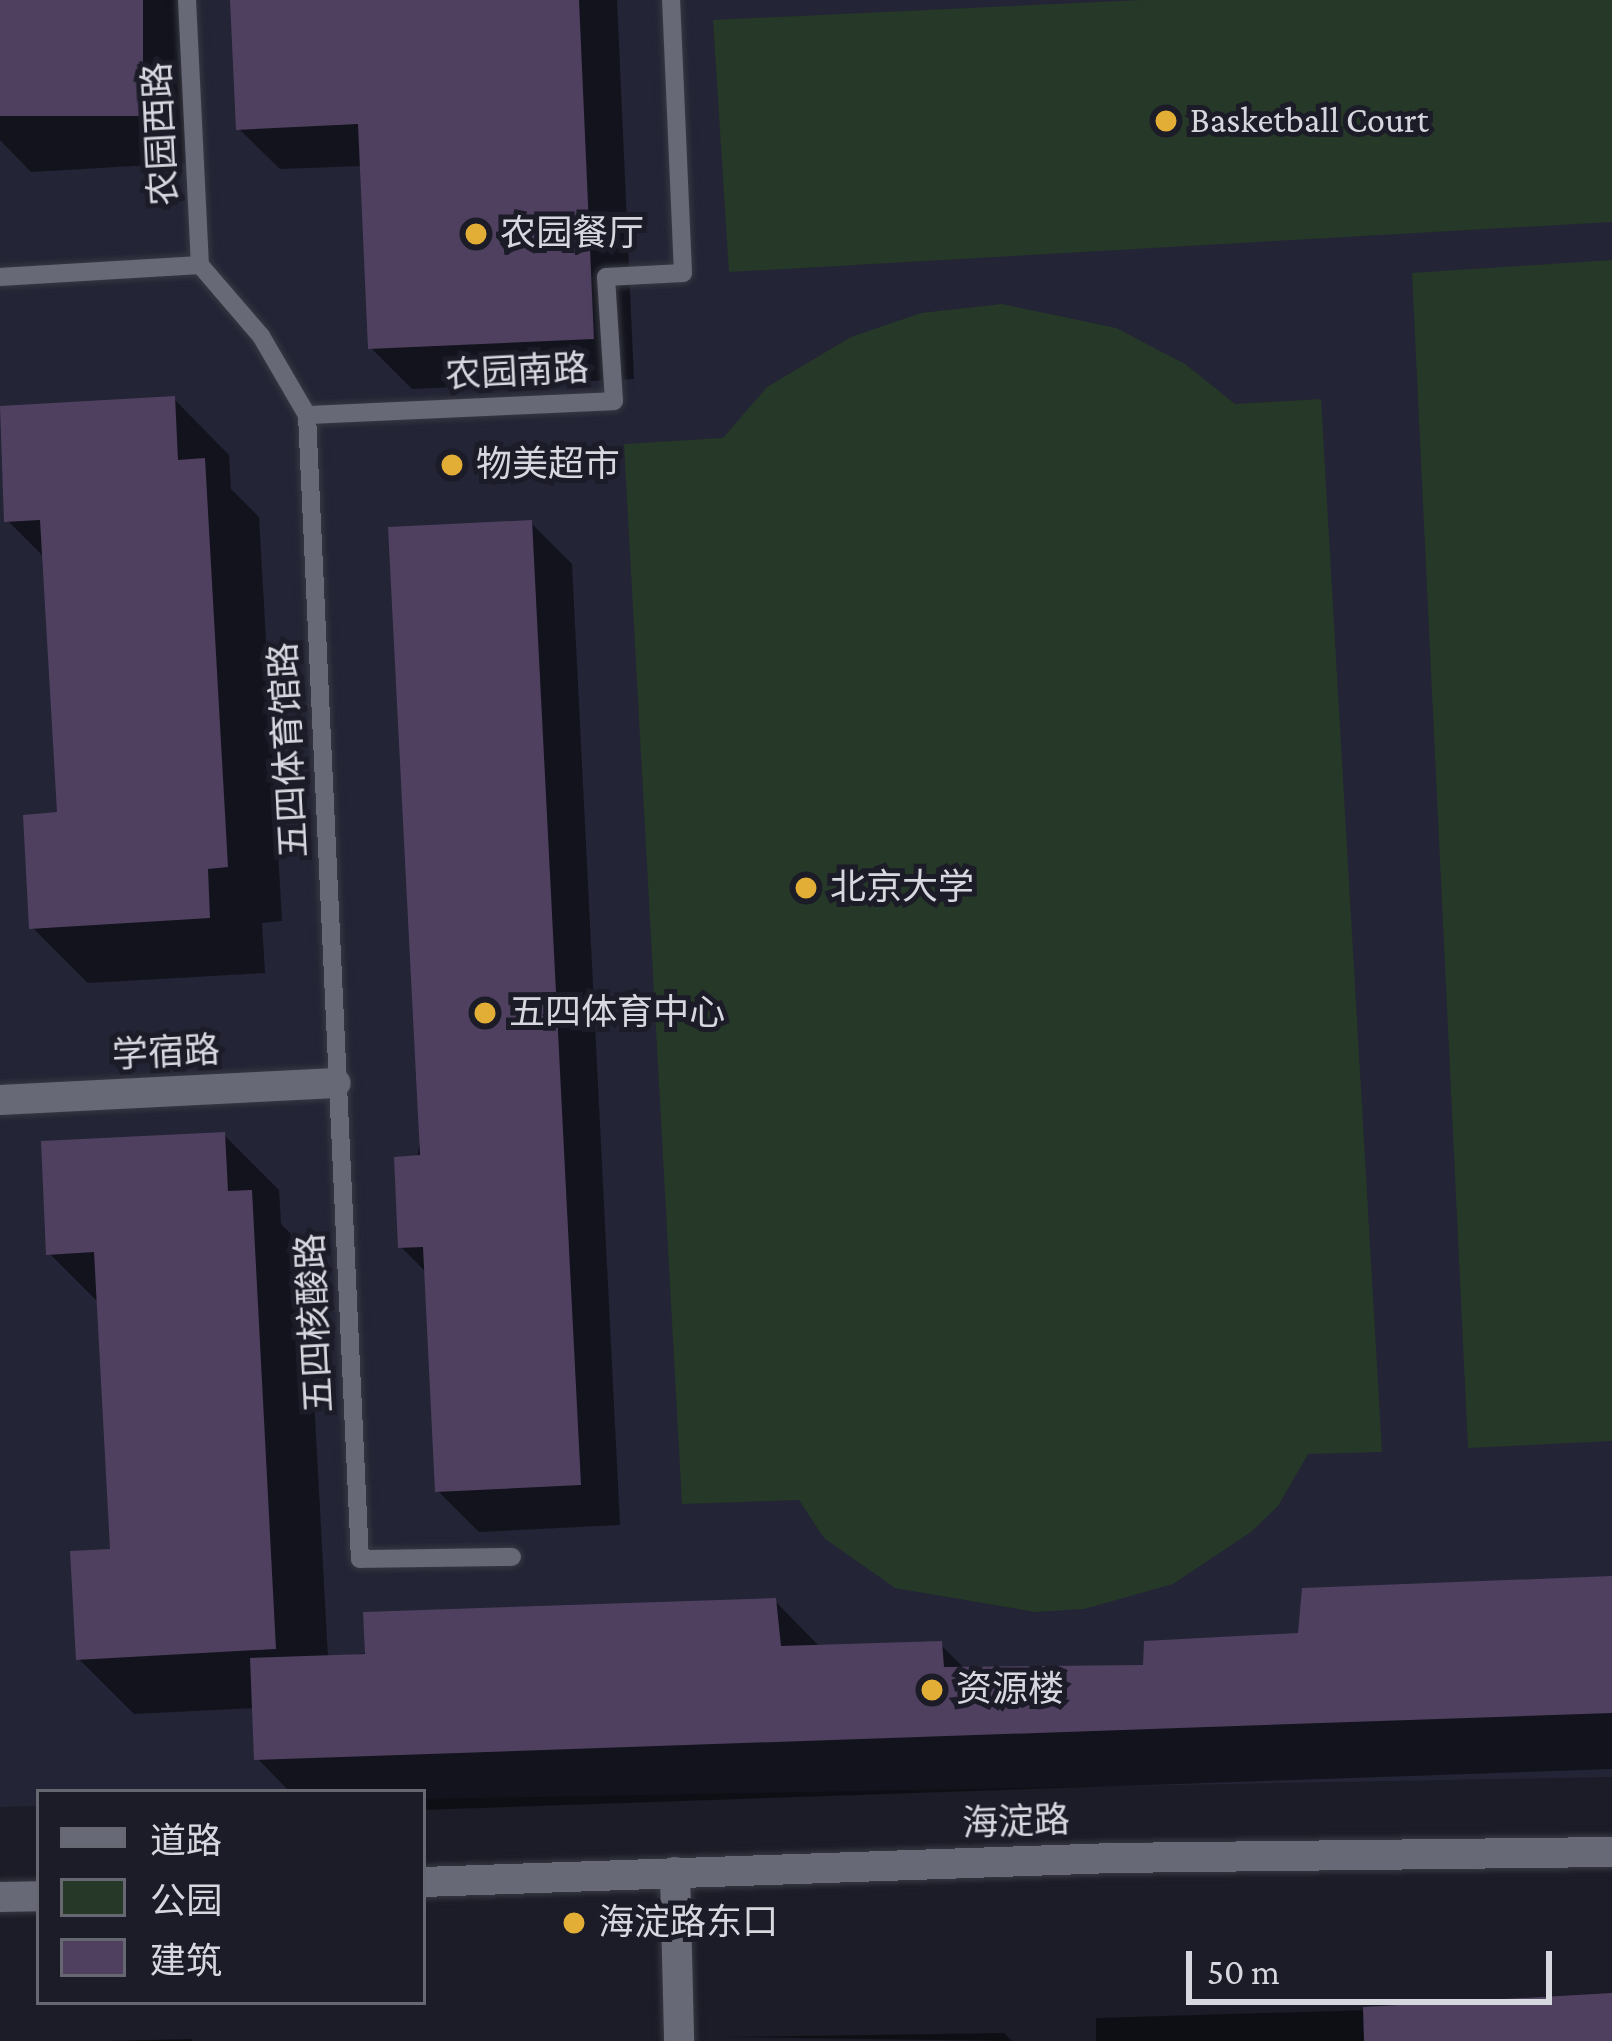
<!DOCTYPE html>
<html>
<head>
<meta charset="utf-8">
<style>
	body { margin:0 }
	#map { position:relative; width:1612px; height:2041px; overflow:hidden; background:#1c1c28; font-family:"Crimson Pro","Noto Sans SC",serif }
	div>[style] { position:absolute }
	[style*='--x'] { left:calc(var(--x)*1px); top:calc(var(--y)*1px); width:calc(var(--w)*1px); rotate:calc(var(--a)*1deg) }
	.built>* { inset:0; background:#232435 }
	.green>* { inset:0; background:#263828 }
	.shadow>* { inset:0; background:#0007 }
	.building>* { inset:0; background:#4f4060; transform-origin:0 0 }
	.roads { filter:drop-shadow(0 0 3px #383942) drop-shadow(0 0 3px #383942) }
	.service>* { height:18px; margin:-9px; padding:0 9px; transform-origin:9px; border-radius:9px; background:#686977 }
	.minor>* { height:30px; margin:-15px; padding:0 15px; transform-origin:15px; border-radius:15px; background:#686977 }
	.tertiary>* { height:30px; margin:-15px; padding:0 15px; transform-origin:15px; border-radius:15px; background:#686977 }
	.dots>* { width:33px; height:33px; translate:-50% -50%; box-sizing:border-box; border:6px solid #1c1c28; border-radius:50% }
	span { translate:-50% -50%; white-space:nowrap; text-align:center; line-height:1.15; -webkit-text-stroke:10px #1c1c28; paint-order:stroke }
	.poi-label { font-size:36px; color:#d7d8df }
	.left { translate:0 -50%; text-align:left }
	.street-label { font-size:36px; color:#d7d8df }
	.legend { position:absolute; left:36px; top:1789px; width:390px; height:216px; box-sizing:border-box; background:#1c1c28; border:3px solid #676771; margin:0; padding:15px 21px; list-style:none; font-size:36px; color:#d7d8df }
	.legend li { display:flex; align-items:center; gap:24px; height:60px }
	.legend b { width:60px; border:3px solid #676771 }
	.scale { position:absolute; left:1186px; top:1951px; width:366px; height:54px; box-sizing:border-box; border:6px solid #d7d8df; border-top:0; padding-left:15px; font-size:36px; line-height:42px; white-space:nowrap; color:#d7d8df; -webkit-text-stroke:9px #1c1c28; paint-order:stroke }
</style>
</head>
<body>
<div id="map">
	<div class="built">
		<div style="clip-path:polygon(0 0,1612px 0,1612px 1777px,423px 1799px,423px 1792px,39px 1792px,39px 1806px,0 1807px)"></div>
	</div>
	<div class="green">
		<div style="clip-path:polygon(1142px 0,1612px 0,1612px 222px,729px 272px,713px 20px)"></div>
		<div style="clip-path:polygon(1612px 260px,1612px 1441px,1468px 1448px,1412px 273px)"></div>
		<div style="clip-path:polygon(1002px 304px,1116px 328px,1185px 364px,1235px 404px,1321px 399px,1382px 1452px,1308px 1454px,1278px 1506px,1251px 1532px,1173px 1584px,1084px 1609px,1035px 1612px,895px 1588px,824px 1538px,799px 1500px,682px 1504px,624px 444px,723px 438px,767px 387px,851px 337px,921px 313px)"></div>
	</div>
	<div class="shadow">
		<div style="clip-path:polygon(0 0,194px 0,203px 162px,31px 172px,0 140px)"></div>
		<div style="clip-path:polygon(233px 0,617px 0,634px 379px,412px 389px,371px 348px,362px 166px,280px 169px,239px 129px)"></div>
		<div style="clip-path:polygon(174px 399px,229px 455px,231px 489px,259px 517px,282px 921px,262px 923px,265px 973px,88px 983px,32px 927px,60px 815px,45px 558px,7px 520px)"></div>
		<div style="clip-path:polygon(531px 523px,572px 564px,620px 1525px,479px 1532px,438px 1491px,427px 1273px,401px 1247px)"></div>
		<div style="clip-path:polygon(224px 1135px,279px 1190px,281px 1224px,306px 1249px,328px 1658px,775px 1601px,821px 1648px,940px 1644px,966px 1670px,1146px 1668px,1612px 1579px,1612px 1769px,423px 1810px,423px 1792px,290px 1792px,257px 1758px,255px 1708px,134px 1714px,79px 1659px,113px 1551px,100px 1304px,49px 1253px)"></div>
		<div style="clip-path:polygon(1612px 1996px,1612px 2041px,1096px 2041px,1096px 2018px,1574px 2004px)"></div>
		<div style="clip-path:polygon(1004px 2033px,1012px 2041px,725px 2037px)"></div>
		<div style="clip-path:polygon(191px 2039px,193px 2041px,110px 2041px)"></div>
	</div>
	<div class="building">
		<div style="left:0;top:0;width:143px;height:116px"></div>
		<div style="clip-path:polygon(230px 0,579px 0,594px 339px,368px 349px,358px 124px,236px 130px)"></div>
		<div style="clip-path:polygon(175px 396px,178px 460px,205px 458px,228px 867px,208px 869px,210px 918px,29px 929px,23px 815px,57px 812px,40px 520px,4px 522px,0 406px)"></div>
		<div style="clip-path:polygon(532px 520px,581px 1485px,435px 1492px,423px 1247px,398px 1248px,394px 1157px,420px 1155px,388px 527px)"></div>
		<div style="clip-path:polygon(225px 1132px,228px 1191px,252px 1190px,276px 1649px,76px 1660px,70px 1551px,110px 1549px,94px 1252px,46px 1255px,41px 1141px)"></div>
		<div style="clip-path:polygon(1612px 1576px,1612px 1713px,254px 1760px,250px 1658px,365px 1654px,363px 1612px,776px 1598px,781px 1646px,942px 1641px,944px 1667px,1143px 1665px,1144px 1641px,1298px 1633px,1302px 1588px)"></div>
		<div style="clip-path:polygon(1612px 1993px,1612px 2041px,1364px 2041px,1363px 2007px)"></div>
	</div>
	<div class="roads">
		<div class="service">
			<div style="--x:187;--y:0;--w:265;--a:87.2"></div>
			<div style="--x:0;--y:277;--w:200;--a:-3.4"></div>
			<div style="--x:200;--y:265;--w:94;--a:49.3"></div>
			<div style="--x:261;--y:336;--w:91;--a:59.8"></div>
			<div style="--x:307;--y:415;--w:1145;--a:87.35"></div>
			<div style="--x:360;--y:1559;--w:152;--a:-0.8"></div>
			<div style="--x:307;--y:415;--w:307;--a:-2.6"></div>
			<div style="--x:614;--y:401;--w:124;--a:-93.7"></div>
			<div style="--x:606;--y:277;--w:77;--a:-3"></div>
			<div style="--x:683;--y:273;--w:273;--a:-92.5"></div>
		</div>
		<div class="minor">
			<div style="--x:0;--y:1100;--w:336;--a:-2.9"></div>
			<div style="--x:675;--y:1872;--w:169;--a:88.6"></div>
		</div>
		<div class="tertiary">
			<div style="--x:423;--y:1882;--w:689;--a:-1.99"></div>
			<div style="--x:1112;--y:1858;--w:500;--a:-0.69"></div>
			<div style="--x:0;--y:1897;--w:39;--a:-1"></div>
		</div>
	</div>
	<div class="dots">
		<div style="left:1166px;top:121px;background:#e3ae35"></div>
		<div style="left:476px;top:234px;background:#e3ae35"></div>
		<div style="left:452px;top:465px;background:#e3ae35"></div>
		<div style="left:806px;top:888px;background:#e3ae35"></div>
		<div style="left:485px;top:1013px;background:#e3ae35"></div>
		<div style="left:932px;top:1690px;background:#e3ae35"></div>
		<div style="left:574px;top:1923px;background:#e3ae35"></div>
	</div>
	<div class="poi-label">
		<span class="left" style="left:1190px;top:121px">Basketball Court</span>
		<span class="left" style="left:500px;top:234px">农园餐厅</span>
		<span class="left" style="left:476px;top:465px">物美超市</span>
		<span class="left" style="left:830px;top:888px">北京大学</span>
		<span class="left" style="left:509px;top:1013px">五四体育中心</span>
		<span class="left" style="left:956px;top:1690px">资源楼</span>
		<span class="left" style="left:598px;top:1923px">海淀路东口</span>
	</div>
	<div class="street-label">
		<span style="left:161px;top:134px;rotate:-93deg">农园西路</span>
		<span style="left:517px;top:372px;rotate:-3deg">农园南路</span>
		<span style="left:289px;top:750px;rotate:-93deg">五四体育馆路</span>
		<span style="left:166px;top:1053px;rotate:-3deg">学宿路</span>
		<span style="left:315px;top:1323px;rotate:-93deg">五四核酸路</span>
		<span style="left:1016px;top:1822px;rotate:-2deg">海淀路</span>
	</div>
	<ul class="legend">
	<li><b style="height:15px;background:#686977"></b>道路</li>
	<li><b style="height:33px;background:#263828"></b>公园</li>
	<li><b style="height:33px;background:#4f4060"></b>建筑</li>
	</ul>
	<div class="scale">50 m</div>
</div>
</body>
</html>
